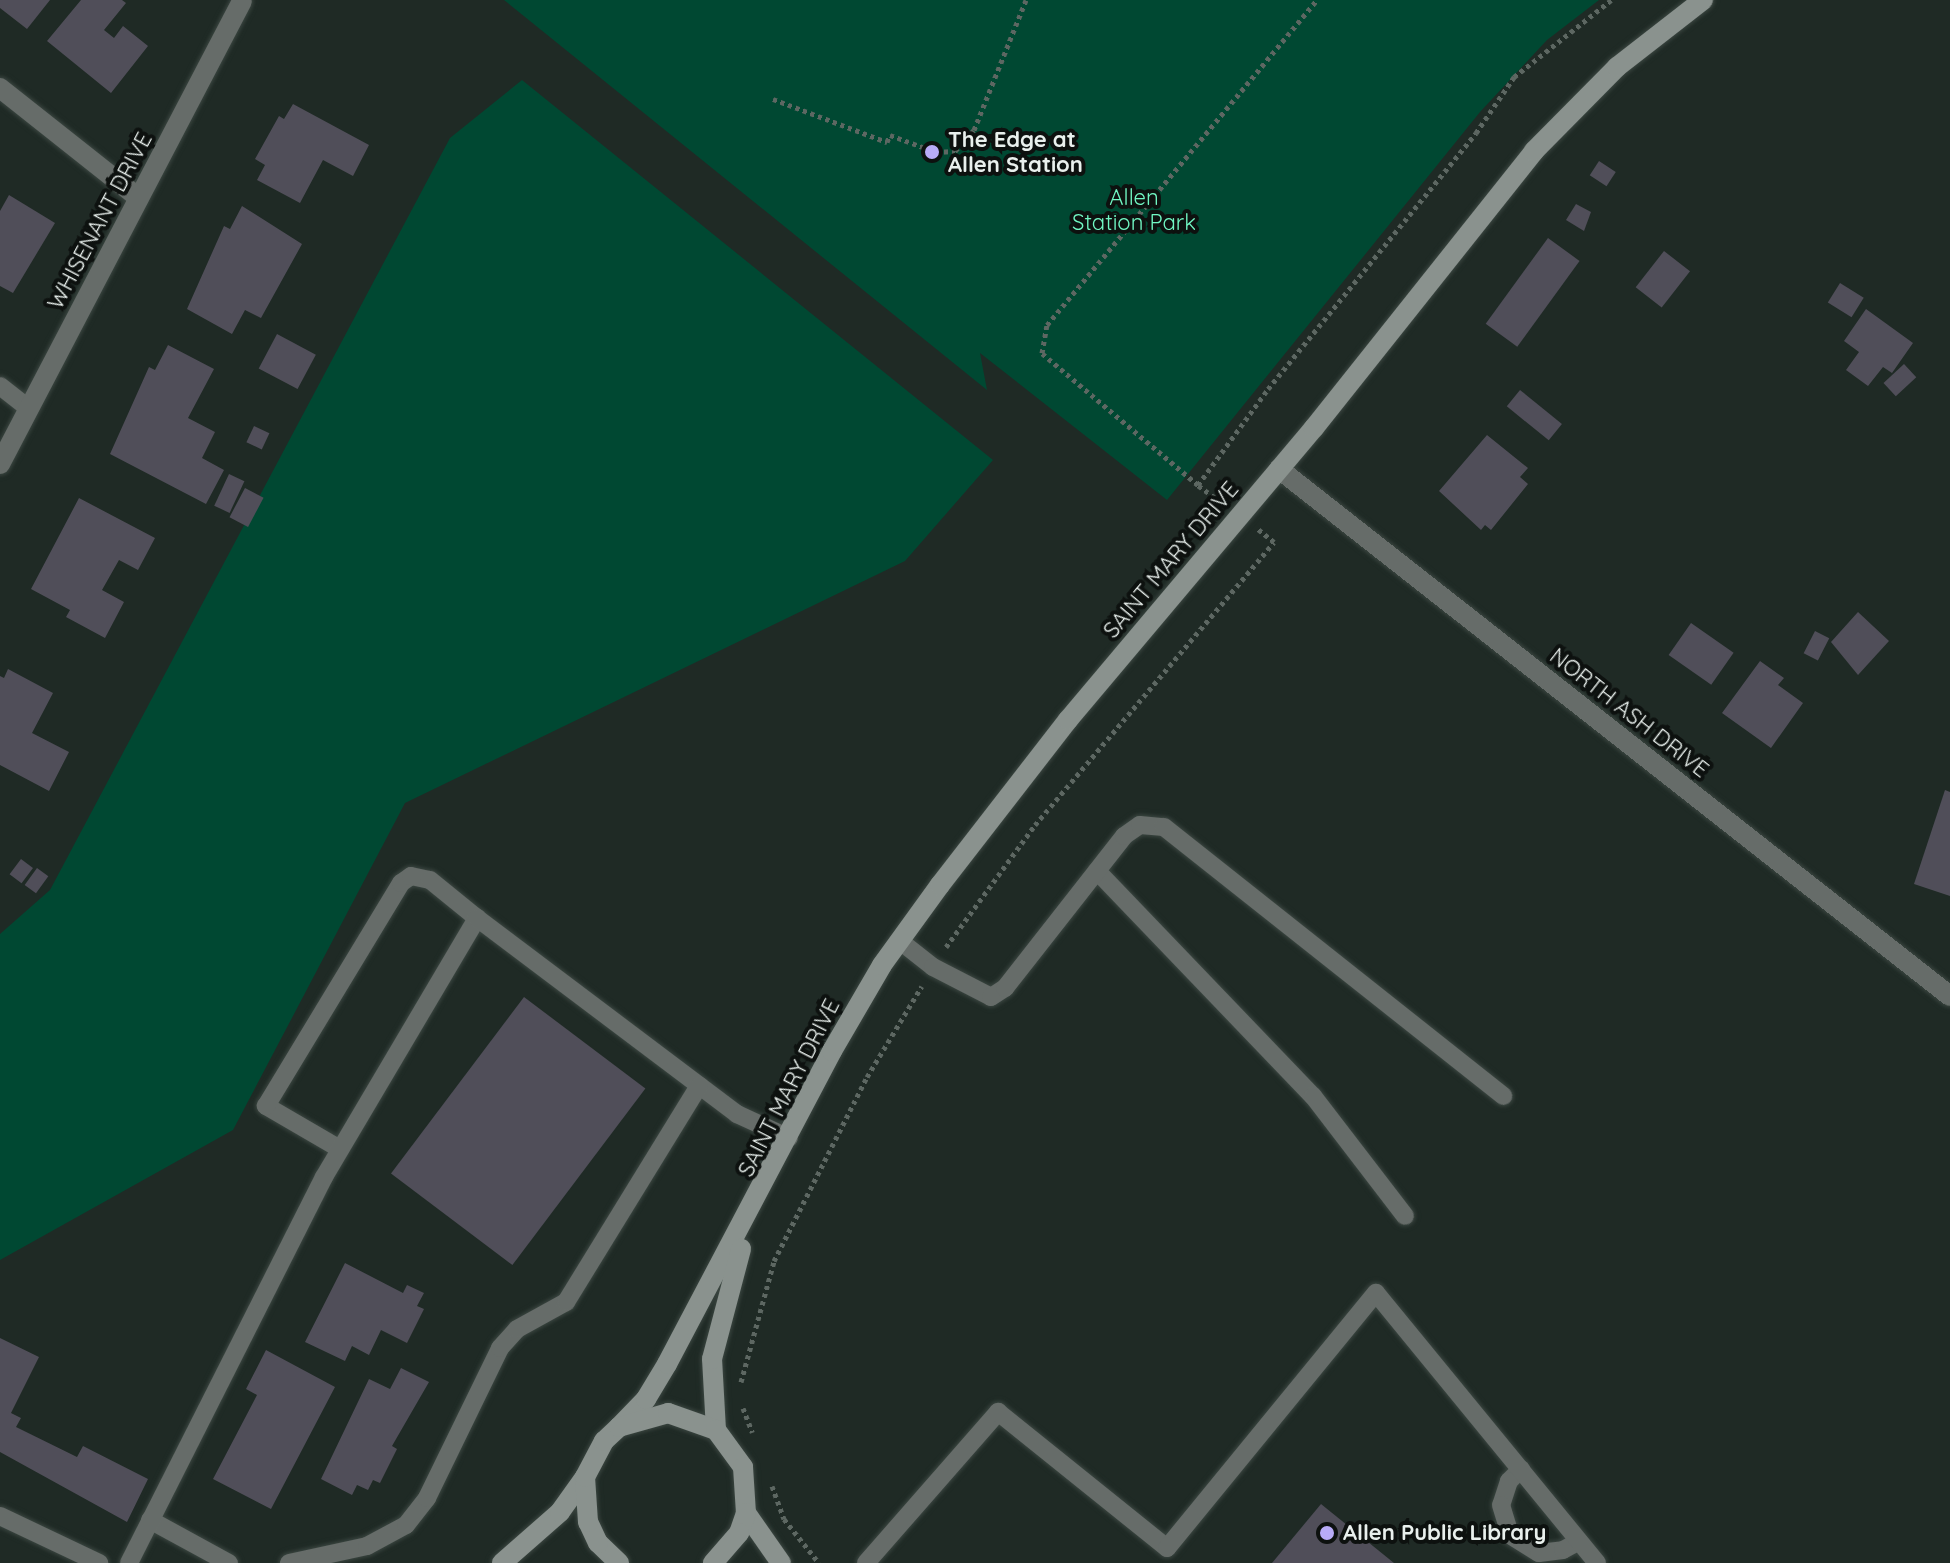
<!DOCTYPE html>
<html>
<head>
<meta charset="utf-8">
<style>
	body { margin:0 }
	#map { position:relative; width:1950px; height:1563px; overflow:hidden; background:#1f2a25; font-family:Quicksand,sans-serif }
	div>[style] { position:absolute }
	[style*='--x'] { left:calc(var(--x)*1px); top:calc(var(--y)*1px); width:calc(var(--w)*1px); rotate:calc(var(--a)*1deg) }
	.green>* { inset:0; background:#004832 }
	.building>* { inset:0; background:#504e59; transform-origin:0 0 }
	.path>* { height:5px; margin-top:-2.5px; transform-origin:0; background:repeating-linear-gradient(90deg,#5d6762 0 4px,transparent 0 8px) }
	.roads { filter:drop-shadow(0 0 2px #3b4641) drop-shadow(0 0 2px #3b4641) }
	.lane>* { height:18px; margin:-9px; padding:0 9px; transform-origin:9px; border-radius:9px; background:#666c69 }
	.street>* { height:20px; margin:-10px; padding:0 10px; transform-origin:10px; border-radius:10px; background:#666c69 }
	.secondary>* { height:20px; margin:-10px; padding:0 10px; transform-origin:10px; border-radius:10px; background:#8a928e }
	.dots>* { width:22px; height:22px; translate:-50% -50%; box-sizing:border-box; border:4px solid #0d110f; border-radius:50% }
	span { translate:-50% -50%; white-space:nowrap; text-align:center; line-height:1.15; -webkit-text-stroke:8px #0d110f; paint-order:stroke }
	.poi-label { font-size:22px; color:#e9f0ed; font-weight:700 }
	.left { translate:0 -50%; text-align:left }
	.park-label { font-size:22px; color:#71f8c4 }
	.street-label { font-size:22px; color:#e9f0ed }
</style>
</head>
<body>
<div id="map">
	<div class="green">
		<div style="clip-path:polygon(504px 0,1599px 0,1547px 40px,1480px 112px,1167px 500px,980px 353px,987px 390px)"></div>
		<div style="clip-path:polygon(522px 80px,993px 460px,905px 561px,405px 803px,233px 1130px,0 1260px,0 934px,50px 890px,450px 138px)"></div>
	</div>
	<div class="building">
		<div style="clip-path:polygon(0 0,50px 0,27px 29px,0 8px)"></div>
		<div style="clip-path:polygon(81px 0,122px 0,126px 3px,104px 30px,114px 38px,123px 26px,148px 46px,111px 93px,47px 41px)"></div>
		<div style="clip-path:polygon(293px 104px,369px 145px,353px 176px,323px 160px,300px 203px,257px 180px,265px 165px,255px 159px,279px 116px,284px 119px)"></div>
		<div style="left:1599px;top:161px;width:20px;height:17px;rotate:33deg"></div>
		<div style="clip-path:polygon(9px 195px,55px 223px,13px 293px,0 286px,0 211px)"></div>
		<div style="clip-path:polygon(1576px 204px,1591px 212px,1584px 231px,1566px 220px)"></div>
		<div style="clip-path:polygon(242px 206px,302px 244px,261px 318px,245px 310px,232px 334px,187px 309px,224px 226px,230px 229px)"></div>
		<div style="left:1548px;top:238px;width:39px;height:106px;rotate:36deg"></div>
		<div style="left:1664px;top:251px;width:33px;height:46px;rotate:38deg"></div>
		<div style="left:1840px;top:283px;width:28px;height:23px;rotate:32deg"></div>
		<div style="clip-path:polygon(1866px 309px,1913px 343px,1892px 373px,1883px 367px,1868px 386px,1846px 370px,1859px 352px,1844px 341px)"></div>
		<div style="left:277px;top:334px;width:44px;height:39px;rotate:28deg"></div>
		<div style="clip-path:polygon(168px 345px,214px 369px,188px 418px,215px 432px,202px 458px,224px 470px,206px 504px,110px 454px,149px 367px,155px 370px)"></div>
		<div style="left:1904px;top:364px;width:18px;height:28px;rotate:47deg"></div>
		<div style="left:1520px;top:390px;width:54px;height:21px;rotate:39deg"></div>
		<div style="left:254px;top:426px;width:17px;height:18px;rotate:25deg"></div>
		<div style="clip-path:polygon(1487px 435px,1528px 468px,1520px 477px,1528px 484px,1491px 530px,1485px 525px,1481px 530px,1439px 491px)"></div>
		<div style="left:229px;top:474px;width:17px;height:35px;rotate:25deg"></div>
		<div style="left:245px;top:488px;width:21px;height:33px;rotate:28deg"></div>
		<div style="clip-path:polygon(79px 498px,155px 538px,138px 570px,119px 560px,102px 590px,124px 602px,105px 638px,66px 617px,70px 610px,31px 589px)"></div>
		<div style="clip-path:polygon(1858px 612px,1889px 641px,1858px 675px,1831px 642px)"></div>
		<div style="left:1691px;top:623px;width:52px;height:39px;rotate:35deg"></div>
		<div style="left:1815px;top:631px;width:16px;height:25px;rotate:27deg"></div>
		<div style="clip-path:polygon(1760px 661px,1784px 678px,1778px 685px,1803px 703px,1771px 748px,1722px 713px)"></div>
		<div style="clip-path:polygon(8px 669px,53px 693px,32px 733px,69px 752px,49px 791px,0 765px,0 676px,4px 678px)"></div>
		<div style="clip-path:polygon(1945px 790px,1950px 792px,1950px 896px,1914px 884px)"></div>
		<div style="left:21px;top:859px;width:15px;height:19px;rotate:37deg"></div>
		<div style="left:37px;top:868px;width:14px;height:21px;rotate:36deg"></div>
		<div style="left:524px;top:997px;width:152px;height:221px;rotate:37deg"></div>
		<div style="clip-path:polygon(345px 1263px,403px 1293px,407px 1285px,424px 1293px,417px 1306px,424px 1309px,407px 1343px,381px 1330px,369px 1355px,352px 1346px,345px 1361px,305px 1342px)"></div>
		<div style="clip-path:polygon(0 1338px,39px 1357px,11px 1413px,21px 1418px,16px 1427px,77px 1457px,83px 1446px,148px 1479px,127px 1522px,0 1452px)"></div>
		<div style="clip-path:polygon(266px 1350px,335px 1387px,271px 1509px,213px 1479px,257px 1395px,246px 1389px)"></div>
		<div style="clip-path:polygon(401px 1368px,429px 1382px,392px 1446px,397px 1449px,380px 1483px,373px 1480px,368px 1490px,357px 1485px,352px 1495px,321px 1479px,369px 1379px,390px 1389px)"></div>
		<div style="clip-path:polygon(1321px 1504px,1394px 1563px,1272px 1563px)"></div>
	</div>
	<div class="path">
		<div style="--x:773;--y:99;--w:122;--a:20.7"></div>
		<div style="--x:887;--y:142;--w:8;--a:-67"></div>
		<div style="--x:890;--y:135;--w:49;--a:20.3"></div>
		<div style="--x:936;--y:152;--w:19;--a:-3"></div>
		<div style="--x:955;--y:151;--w:28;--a:-48"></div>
		<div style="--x:974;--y:130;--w:140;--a:-68.2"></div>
		<div style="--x:1198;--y:485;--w:204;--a:-139.8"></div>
		<div style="--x:1042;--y:353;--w:28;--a:-80"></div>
		<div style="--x:1047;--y:325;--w:423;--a:-50.3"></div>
		<div style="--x:1221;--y:502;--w:29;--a:-144"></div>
		<div style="--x:1198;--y:485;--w:119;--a:-53.9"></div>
		<div style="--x:1268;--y:389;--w:330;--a:-50.9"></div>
		<div style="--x:1476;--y:133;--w:68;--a:-55.8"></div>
		<div style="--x:1514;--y:77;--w:124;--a:-38.4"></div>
		<div style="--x:946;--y:947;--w:151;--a:-53.9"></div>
		<div style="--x:1035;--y:825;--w:370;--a:-49.8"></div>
		<div style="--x:1274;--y:542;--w:21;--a:-141"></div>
		<div style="--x:741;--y:1382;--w:125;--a:-74.7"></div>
		<div style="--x:774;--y:1261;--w:206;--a:-63.2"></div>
		<div style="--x:867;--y:1077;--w:106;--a:-58.9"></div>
		<div style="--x:743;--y:1408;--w:26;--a:69"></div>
		<div style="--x:772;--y:1486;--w:35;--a:70"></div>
		<div style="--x:784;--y:1519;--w:56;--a:51.5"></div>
	</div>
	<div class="roads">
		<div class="lane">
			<div style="--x:0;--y:386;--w:37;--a:38"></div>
			<div style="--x:1097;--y:871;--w:312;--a:46.2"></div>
			<div style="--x:1313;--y:1096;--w:151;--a:52.5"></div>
			<div style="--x:900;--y:941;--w:42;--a:38.2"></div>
			<div style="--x:933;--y:967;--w:65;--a:27.3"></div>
			<div style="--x:991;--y:997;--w:17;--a:-33"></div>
			<div style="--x:1005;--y:988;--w:193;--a:-51.9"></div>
			<div style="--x:1124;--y:836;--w:19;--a:-35"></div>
			<div style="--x:1140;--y:825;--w:24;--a:5"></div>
			<div style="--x:1164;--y:827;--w:433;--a:38.4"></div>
			<div style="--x:340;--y:1149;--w:86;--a:-149.8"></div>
			<div style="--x:266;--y:1106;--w:261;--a:-58.8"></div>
			<div style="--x:401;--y:883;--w:12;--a:-35"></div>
			<div style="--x:411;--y:876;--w:19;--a:12"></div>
			<div style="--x:430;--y:880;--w:60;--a:39"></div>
			<div style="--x:1521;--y:1469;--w:17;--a:135"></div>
			<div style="--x:1509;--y:1481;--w:25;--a:108"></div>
			<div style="--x:1501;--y:1505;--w:31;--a:73"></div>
			<div style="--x:1510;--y:1535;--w:34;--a:32"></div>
			<div style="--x:1539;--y:1553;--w:24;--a:-7"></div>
			<div style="--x:1563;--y:1550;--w:18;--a:-29"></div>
			<div style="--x:0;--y:1516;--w:110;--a:25.4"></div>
			<div style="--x:150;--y:1520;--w:90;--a:28.6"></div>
			<div style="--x:129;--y:1563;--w:432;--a:-63.2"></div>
			<div style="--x:324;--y:1177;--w:301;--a:-59.4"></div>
			<div style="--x:477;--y:918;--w:326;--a:37"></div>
			<div style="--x:737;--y:1114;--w:57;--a:24.8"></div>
			<div style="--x:289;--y:1563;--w:80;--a:-12.3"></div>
			<div style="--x:367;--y:1546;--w:44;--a:-28.3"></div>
			<div style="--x:406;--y:1525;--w:34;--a:-52"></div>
			<div style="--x:427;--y:1498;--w:167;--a:-64"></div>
			<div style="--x:500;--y:1348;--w:25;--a:-48"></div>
			<div style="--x:517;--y:1329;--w:56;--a:-28.9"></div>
			<div style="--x:566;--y:1302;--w:254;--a:-58.4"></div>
			<div style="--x:866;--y:1563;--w:201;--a:-48.8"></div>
			<div style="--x:998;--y:1412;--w:217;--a:38.8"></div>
			<div style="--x:1167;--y:1548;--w:330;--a:-50.7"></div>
			<div style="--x:1376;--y:1293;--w:349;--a:50.7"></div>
		</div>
		<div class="street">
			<div style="--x:0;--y:88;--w:177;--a:38.4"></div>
			<div style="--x:0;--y:464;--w:522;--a:-62.4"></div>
			<div style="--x:1279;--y:469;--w:853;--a:38.15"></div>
		</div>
		<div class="secondary">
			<div style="--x:619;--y:1427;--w:39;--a:-46"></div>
			<div style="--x:646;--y:1399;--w:41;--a:-59"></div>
			<div style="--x:667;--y:1364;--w:354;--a:-62.2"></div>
			<div style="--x:832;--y:1051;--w:99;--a:-59.8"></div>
			<div style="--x:882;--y:965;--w:99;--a:-54.1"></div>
			<div style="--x:940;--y:885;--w:209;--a:-52.2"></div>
			<div style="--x:1068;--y:720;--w:382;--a:-49.9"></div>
			<div style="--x:1314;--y:428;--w:354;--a:-51.5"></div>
			<div style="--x:1534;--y:151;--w:118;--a:-45.3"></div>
			<div style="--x:1617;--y:67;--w:109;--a:-37.9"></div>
			<div style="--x:716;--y:1430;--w:71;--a:-93.2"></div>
			<div style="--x:712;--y:1359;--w:114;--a:-75.2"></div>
			<div style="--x:746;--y:1513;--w:61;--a:55"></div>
			<div style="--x:502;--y:1563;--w:77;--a:-41.3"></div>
			<div style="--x:560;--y:1512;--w:43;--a:-54.5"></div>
			<div style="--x:619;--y:1563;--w:29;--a:-136"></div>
			<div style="--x:598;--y:1543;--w:23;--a:-115"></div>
			<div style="--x:588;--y:1522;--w:45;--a:-93.8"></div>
			<div style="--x:585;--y:1477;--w:41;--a:-62.2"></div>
			<div style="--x:604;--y:1441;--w:21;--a:-43"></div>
			<div style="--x:619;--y:1427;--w:51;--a:-15.9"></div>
			<div style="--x:668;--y:1413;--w:51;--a:19.5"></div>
			<div style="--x:716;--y:1430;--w:46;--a:53.9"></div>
			<div style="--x:743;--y:1467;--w:46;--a:86.3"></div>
			<div style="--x:746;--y:1513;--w:21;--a:109"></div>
			<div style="--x:739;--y:1533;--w:40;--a:131"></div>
		</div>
	</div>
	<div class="dots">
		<div style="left:932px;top:152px;background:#b8abf7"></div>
		<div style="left:1327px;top:1533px;background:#b8abf7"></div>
	</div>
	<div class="poi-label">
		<span class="left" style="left:948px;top:152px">The Edge at<br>Allen Station</span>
		<span class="left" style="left:1343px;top:1533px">Allen Public Library</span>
	</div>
	<div class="park-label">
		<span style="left:1134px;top:210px">Allen<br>Station Park</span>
	</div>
	<div class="street-label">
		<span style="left:100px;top:221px;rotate:-62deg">WHISENANT DRIVE</span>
		<span style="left:1171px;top:560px;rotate:-50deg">SAINT MARY DRIVE</span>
		<span style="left:1629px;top:713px;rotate:38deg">NORTH ASH DRIVE</span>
		<span style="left:789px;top:1088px;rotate:-63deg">SAINT MARY DRIVE</span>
	</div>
</div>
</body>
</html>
